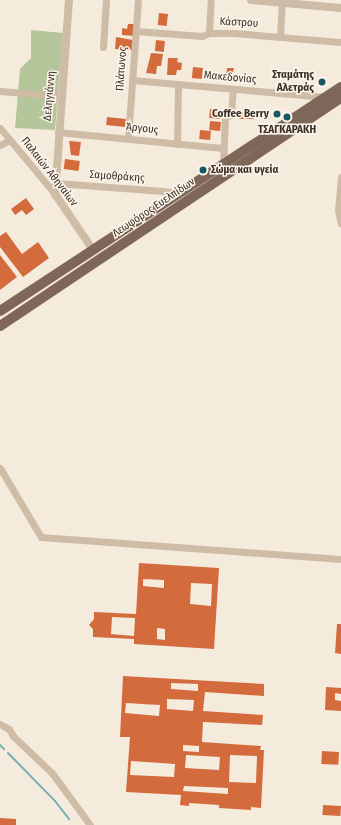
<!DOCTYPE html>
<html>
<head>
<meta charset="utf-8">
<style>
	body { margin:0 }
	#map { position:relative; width:341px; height:825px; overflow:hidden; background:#f5ebdd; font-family:"Fira Sans Condensed",sans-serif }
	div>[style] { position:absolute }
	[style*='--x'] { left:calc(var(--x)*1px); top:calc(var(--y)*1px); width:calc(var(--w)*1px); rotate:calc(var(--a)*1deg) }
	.green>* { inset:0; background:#b5c69b }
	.stream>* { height:2px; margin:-1px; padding:0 1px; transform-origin:1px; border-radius:1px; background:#78afb6 }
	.building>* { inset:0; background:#d46b3c; transform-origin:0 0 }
	.minor>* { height:7px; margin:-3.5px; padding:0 3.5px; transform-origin:3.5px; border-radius:3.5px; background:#cfbca7 }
	.tertiary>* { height:8px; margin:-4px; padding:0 4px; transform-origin:4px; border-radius:4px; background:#cfbca7 }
	.primary>* { height:10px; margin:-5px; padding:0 5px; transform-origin:5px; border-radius:5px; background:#7e6758 }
	.dots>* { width:11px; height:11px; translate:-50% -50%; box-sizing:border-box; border:2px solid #fcf5ea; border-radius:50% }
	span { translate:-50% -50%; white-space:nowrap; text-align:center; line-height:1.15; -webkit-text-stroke:3px #fcf5ea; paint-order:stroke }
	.street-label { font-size:11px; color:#3b2f28 }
	.poi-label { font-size:11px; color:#3b2f28; font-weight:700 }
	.right { translate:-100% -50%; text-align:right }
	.left { translate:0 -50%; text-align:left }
</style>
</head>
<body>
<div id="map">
	<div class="green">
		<div style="clip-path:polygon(31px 30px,63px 33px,55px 130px,15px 128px,20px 69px,31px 58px)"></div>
	</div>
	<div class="stream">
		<div style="--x:0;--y:745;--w:6;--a:45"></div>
		<div style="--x:8;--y:753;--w:67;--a:45.6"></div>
		<div style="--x:55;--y:801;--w:23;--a:52"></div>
	</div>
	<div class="building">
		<div style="left:159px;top:13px;width:9px;height:12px;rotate:6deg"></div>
		<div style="clip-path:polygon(128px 24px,134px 24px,134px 36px,122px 35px,122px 28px,127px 29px)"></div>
		<div style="clip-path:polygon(116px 37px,133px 40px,132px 50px,115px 49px)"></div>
		<div style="left:156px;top:40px;width:9px;height:11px;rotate:6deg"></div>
		<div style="clip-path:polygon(151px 53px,163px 54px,161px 66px,157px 66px,156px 74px,146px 73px)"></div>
		<div style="clip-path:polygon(168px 58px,178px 58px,177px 62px,182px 63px,181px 70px,177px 70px,176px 75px,167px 75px)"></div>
		<div style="left:193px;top:67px;width:10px;height:11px;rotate:6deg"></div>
		<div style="clip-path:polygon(227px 68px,234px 68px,231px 81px,226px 81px)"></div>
		<div style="left:210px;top:109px;width:11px;height:9px;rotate:5deg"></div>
		<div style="left:239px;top:112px;width:15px;height:7px"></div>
		<div style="left:107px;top:117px;width:19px;height:8px;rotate:6deg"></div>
		<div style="left:210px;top:121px;width:11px;height:9px;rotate:5deg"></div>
		<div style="left:200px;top:130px;width:11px;height:9px;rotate:5deg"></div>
		<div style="clip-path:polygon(69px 141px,81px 142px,79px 156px,71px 155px)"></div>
		<div style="left:65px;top:159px;width:15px;height:10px;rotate:8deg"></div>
		<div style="clip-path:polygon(26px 198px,34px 209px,26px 215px,22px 210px,15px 215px,11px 209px)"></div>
		<div style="clip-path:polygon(6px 232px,22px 254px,38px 242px,49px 258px,23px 277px,0 247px,0 236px)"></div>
		<div style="clip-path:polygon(0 255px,17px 277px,0 290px)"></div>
		<div style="clip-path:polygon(evenodd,139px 563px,219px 568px,214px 649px,134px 644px,134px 639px,93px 637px,93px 629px,89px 625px,94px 619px,94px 612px,136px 614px,139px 563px,143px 579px,164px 580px,164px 588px,143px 586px,143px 579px,139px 563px,191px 583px,212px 584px,211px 606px,190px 604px,191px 583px,139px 563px,112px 617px,135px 618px,134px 636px,111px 634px,112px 617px,139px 563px,157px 628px,165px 629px,165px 640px,157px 639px,157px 628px)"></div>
		<div style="clip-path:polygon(337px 624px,341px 624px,341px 654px,335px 653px)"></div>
		<div style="clip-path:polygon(evenodd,123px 676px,264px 684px,264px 696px,205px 692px,203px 711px,263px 715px,262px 725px,203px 722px,202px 742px,261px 746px,260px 750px,264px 750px,261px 808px,251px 807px,251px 810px,219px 808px,219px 805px,189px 803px,189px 806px,180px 805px,181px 795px,126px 792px,130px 737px,120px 737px,123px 676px,171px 683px,198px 684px,198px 691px,171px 689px,171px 683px,123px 676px,167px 699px,194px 700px,193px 711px,167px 709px,167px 699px,123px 676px,126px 703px,160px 705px,159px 716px,125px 713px,126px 703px,123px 676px,183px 745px,199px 746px,199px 752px,183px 751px,183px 745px,123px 676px,186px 755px,220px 757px,219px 770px,185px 768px,186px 755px,123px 676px,230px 755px,257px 756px,256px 783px,229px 782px,230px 755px,123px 676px,131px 761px,175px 764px,174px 777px,130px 775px,131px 761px,123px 676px,184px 786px,228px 788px,228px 794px,183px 791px,184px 786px)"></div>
		<div style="clip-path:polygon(326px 687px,341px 688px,341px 694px,335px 693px,335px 700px,341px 701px,341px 711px,325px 710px)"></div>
		<div style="left:322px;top:751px;width:17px;height:13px;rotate:3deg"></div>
		<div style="left:323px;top:805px;width:18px;height:10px;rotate:3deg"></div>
		<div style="clip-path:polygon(0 818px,16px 819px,16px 825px,0 825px)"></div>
	</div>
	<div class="minor">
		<div style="--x:136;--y:31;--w:66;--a:4.3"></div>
		<div style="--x:202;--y:36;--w:8;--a:-23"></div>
		<div style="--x:209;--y:33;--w:25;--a:0"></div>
		<div style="--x:234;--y:33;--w:107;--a:4.8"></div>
		<div style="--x:209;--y:33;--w:33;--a:-87"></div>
		<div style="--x:280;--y:37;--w:34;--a:-87"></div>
		<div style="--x:103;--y:47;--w:47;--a:-86.3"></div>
		<div style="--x:132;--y:80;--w:194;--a:5"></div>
		<div style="--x:0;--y:91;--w:61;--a:4.7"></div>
		<div style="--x:0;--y:128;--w:86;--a:50.2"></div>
		<div style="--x:58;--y:132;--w:165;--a:5.6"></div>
		<div style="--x:128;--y:139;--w:139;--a:-85.9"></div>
		<div style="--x:177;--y:144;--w:60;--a:-89"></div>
		<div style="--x:0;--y:145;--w:11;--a:-27"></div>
		<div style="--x:223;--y:165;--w:48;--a:-87.6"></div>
		<div style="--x:225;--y:117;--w:6;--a:-18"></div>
		<div style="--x:231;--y:115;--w:26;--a:-86"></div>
		<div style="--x:341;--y:177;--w:33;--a:95"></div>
		<div style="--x:338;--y:210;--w:14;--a:78"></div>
		<div style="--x:56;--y:183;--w:107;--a:4.3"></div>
		<div style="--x:163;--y:191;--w:6;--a:9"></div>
		<div style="--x:169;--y:192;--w:7;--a:56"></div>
		<div style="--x:0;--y:468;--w:80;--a:59.3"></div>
		<div style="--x:41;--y:537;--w:301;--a:4.2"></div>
		<div style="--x:0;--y:724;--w:10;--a:29"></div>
		<div style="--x:9;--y:729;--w:8;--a:60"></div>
		<div style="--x:13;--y:736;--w:54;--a:43.5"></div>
		<div style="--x:52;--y:773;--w:64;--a:53.8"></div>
	</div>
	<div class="tertiary">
		<div style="--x:69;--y:0;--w:195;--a:94.1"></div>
		<div style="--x:55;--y:194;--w:68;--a:55.8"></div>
		<div style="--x:251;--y:0;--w:90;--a:5.1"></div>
	</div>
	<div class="primary">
		<div style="--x:0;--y:311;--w:408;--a:-33.3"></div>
		<div style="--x:0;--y:326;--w:410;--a:-33.8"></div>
	</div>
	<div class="dots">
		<div style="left:322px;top:82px;background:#185862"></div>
		<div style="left:277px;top:114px;background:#185862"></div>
		<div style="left:287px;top:117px;background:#185862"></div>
		<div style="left:203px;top:170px;background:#185862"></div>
	</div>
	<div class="street-label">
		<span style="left:239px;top:23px;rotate:3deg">Κάστρου</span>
		<span style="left:122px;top:69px;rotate:-86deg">Πλάτωνος</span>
		<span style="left:230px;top:78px;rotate:5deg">Μακεδονίας</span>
		<span style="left:50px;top:96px;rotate:-85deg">Δεληγιάννη</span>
		<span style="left:142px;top:129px;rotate:6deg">Άργους</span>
		<span style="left:49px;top:172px;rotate:52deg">Παλαιών Αθηναίων</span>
		<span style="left:117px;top:177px;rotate:4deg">Σαμοθράκης</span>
		<span style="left:154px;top:208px;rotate:-34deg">Λεωφόρος Ευελπίδων</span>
	</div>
	<div class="poi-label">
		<span class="right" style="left:314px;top:82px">Σταμάτης<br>Αλετράς</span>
		<span class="right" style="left:269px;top:114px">Coffee Berry</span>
		<span style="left:287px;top:130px">ΤΣΑΓΚΑΡΑΚΗ</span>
		<span class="left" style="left:211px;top:170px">Σώμα και υγεία</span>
	</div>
</div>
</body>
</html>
